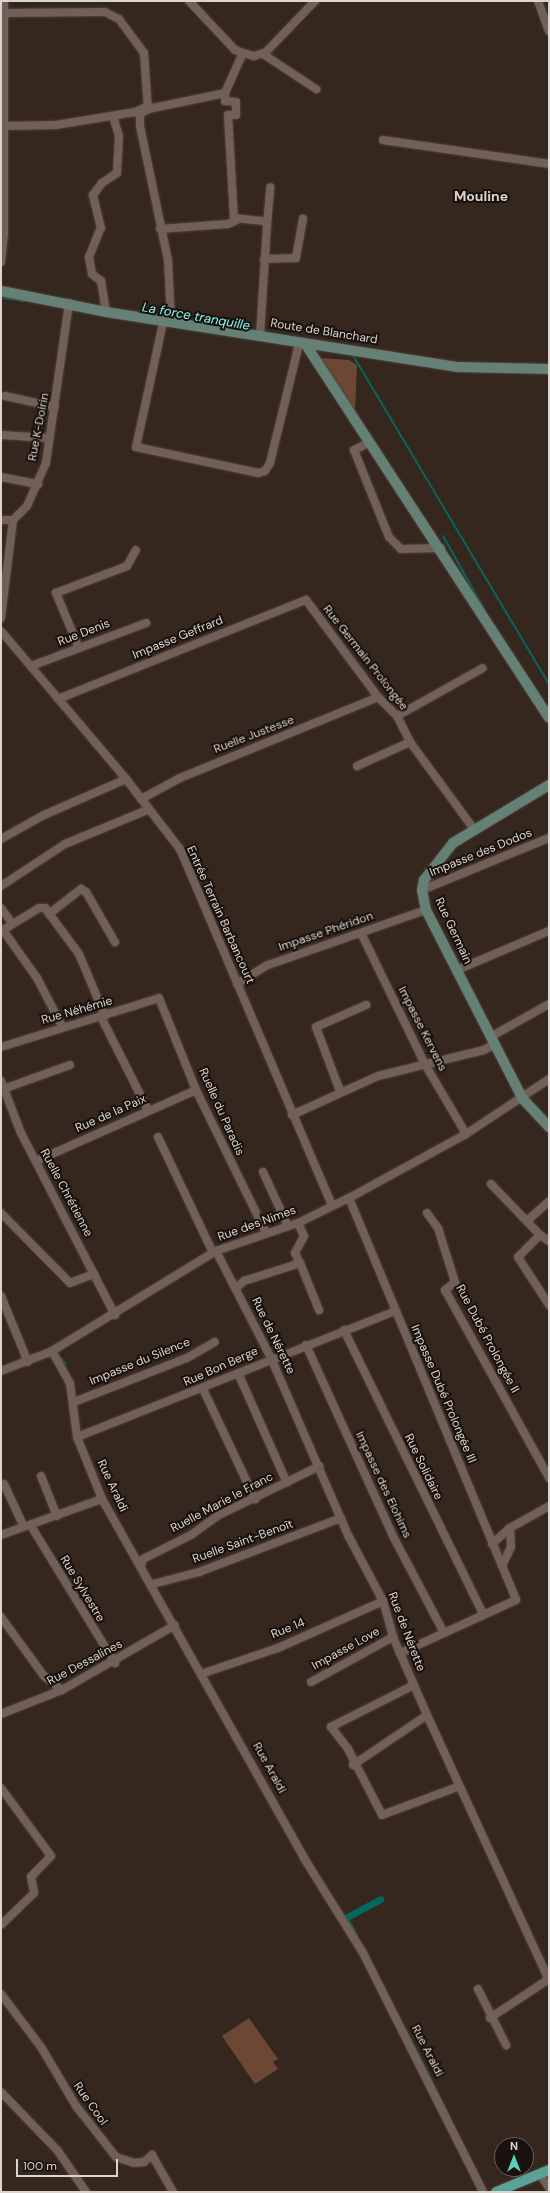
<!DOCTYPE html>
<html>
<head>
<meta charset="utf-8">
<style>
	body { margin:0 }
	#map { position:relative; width:550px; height:2193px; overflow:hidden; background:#35261e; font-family:"DM Sans",sans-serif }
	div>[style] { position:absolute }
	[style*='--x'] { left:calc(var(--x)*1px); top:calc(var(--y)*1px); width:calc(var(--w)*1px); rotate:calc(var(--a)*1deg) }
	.green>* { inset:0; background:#6d4735 }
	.stream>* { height:2px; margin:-1px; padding:0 1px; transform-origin:1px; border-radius:1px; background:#05685f }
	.canal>* { height:7px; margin:-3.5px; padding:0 3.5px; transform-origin:3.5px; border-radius:3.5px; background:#05685f }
	.roads { filter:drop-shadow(0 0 1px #4f423c) drop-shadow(0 0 1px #4f423c) }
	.street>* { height:8px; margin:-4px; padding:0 4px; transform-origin:4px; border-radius:4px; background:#725f57 }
	.secondary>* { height:10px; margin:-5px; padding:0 5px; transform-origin:5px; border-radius:5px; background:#658176 }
	.primary>* { height:10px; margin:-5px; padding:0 5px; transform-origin:5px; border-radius:5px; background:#58a296 }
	span { translate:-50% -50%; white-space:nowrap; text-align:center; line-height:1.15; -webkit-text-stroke:4px #18110d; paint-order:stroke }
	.street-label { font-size:12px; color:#ded4cf }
	.water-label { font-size:13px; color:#84fbec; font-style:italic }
	.quarter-label { font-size:14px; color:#ded4cf; font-weight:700 }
	.frame { position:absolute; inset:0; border:2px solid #ded4cf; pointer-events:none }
	.north { position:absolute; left:494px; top:2137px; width:40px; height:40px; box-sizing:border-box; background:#18110d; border:1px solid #675f5b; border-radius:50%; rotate:0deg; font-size:11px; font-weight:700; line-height:16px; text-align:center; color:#ded4cf }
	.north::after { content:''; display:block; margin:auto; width:14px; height:18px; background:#58cec0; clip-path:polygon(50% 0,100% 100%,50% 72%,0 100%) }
	.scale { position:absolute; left:16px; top:2159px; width:102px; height:18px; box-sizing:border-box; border:2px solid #ded4cf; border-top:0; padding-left:5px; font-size:12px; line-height:14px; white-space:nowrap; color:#ded4cf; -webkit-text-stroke:3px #18110d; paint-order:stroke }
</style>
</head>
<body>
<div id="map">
	<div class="green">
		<div style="clip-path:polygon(321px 358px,349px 360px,357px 365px,355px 412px)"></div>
		<div style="clip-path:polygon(249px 2018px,278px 2059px,273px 2062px,278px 2069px,255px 2084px,222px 2036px)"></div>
	</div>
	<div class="stream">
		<div style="--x:3;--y:298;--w:21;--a:8"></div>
		<div style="--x:354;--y:357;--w:381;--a:59.2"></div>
		<div style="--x:443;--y:536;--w:87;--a:60.5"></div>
		<div style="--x:59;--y:1356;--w:11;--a:49"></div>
		<div style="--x:349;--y:1920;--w:18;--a:63"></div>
		<div style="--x:411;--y:2040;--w:87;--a:63.4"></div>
	</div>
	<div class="canal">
		<div style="--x:345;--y:1918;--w:40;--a:-28"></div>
	</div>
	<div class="roads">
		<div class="street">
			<div style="--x:189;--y:1;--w:67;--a:46.8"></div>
			<div style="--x:235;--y:50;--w:20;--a:18"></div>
			<div style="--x:254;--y:56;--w:13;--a:-18"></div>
			<div style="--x:266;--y:52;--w:71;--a:-46.1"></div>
			<div style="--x:538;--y:1;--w:32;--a:70"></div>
			<div style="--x:4;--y:13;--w:101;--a:-0.6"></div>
			<div style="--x:105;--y:12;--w:16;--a:27"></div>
			<div style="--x:119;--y:19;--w:42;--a:53.7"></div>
			<div style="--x:144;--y:53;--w:56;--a:85.9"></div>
			<div style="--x:148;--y:109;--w:9;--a:148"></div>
			<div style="--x:140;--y:114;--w:12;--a:90"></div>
			<div style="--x:140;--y:126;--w:137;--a:78.2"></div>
			<div style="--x:168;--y:260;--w:60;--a:87.1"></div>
			<div style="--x:263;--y:54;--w:64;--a:33.4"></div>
			<div style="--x:225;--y:93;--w:8;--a:90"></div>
			<div style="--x:225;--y:101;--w:11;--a:5"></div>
			<div style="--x:236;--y:102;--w:13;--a:90"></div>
			<div style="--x:236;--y:115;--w:8;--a:180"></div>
			<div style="--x:228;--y:115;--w:103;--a:86.7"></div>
			<div style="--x:234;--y:218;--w:30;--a:6"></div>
			<div style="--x:264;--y:221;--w:5;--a:53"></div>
			<div style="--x:267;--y:225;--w:110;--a:93.6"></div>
			<div style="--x:148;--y:109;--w:79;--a:-11.7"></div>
			<div style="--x:225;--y:93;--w:42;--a:-65.9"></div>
			<div style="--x:3;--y:126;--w:53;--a:-1.1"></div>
			<div style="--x:56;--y:125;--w:80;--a:-9.3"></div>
			<div style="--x:135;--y:112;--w:10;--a:-24"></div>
			<div style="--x:383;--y:140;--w:168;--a:8.2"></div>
			<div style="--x:267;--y:225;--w:38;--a:-85"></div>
			<div style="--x:160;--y:229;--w:68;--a:-4.2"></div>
			<div style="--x:228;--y:224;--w:10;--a:-24"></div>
			<div style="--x:264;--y:259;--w:32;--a:-2"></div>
			<div style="--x:296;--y:258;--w:40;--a:-80"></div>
			<div style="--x:1;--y:262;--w:27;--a:-84"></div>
			<div style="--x:4;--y:235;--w:234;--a:-90"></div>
			<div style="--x:106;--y:312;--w:31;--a:-99"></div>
			<div style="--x:101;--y:281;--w:11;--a:-142"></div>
			<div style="--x:92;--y:274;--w:17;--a:-100"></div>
			<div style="--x:89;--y:257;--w:31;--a:-68"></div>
			<div style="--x:101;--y:228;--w:34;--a:-104"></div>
			<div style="--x:93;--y:195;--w:15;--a:-53"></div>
			<div style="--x:102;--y:183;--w:18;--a:-34"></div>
			<div style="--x:117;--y:173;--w:37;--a:-87"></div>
			<div style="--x:119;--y:136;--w:21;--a:-107"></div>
			<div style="--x:164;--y:318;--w:132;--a:102.2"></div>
			<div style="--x:136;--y:447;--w:125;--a:12"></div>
			<div style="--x:258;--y:473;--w:7;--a:-16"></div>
			<div style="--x:265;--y:471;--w:9;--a:-58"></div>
			<div style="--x:270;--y:463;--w:122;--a:-76.3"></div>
			<div style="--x:5;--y:396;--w:51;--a:12.4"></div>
			<div style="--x:1;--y:435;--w:48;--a:3.6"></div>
			<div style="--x:370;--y:442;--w:18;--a:153"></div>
			<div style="--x:354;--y:450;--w:94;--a:68.1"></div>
			<div style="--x:389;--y:537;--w:17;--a:45"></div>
			<div style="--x:401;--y:549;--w:40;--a:-1.4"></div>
			<div style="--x:1;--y:477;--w:38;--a:11"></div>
			<div style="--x:1;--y:520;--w:12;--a:0"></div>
			<div style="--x:1;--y:618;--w:99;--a:-83"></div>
			<div style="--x:13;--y:520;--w:20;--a:-45"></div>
			<div style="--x:27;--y:506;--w:47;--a:-66.2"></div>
			<div style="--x:46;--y:463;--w:162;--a:-81.8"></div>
			<div style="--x:1;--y:631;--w:194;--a:49.8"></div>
			<div style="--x:126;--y:779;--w:88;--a:52.4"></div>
			<div style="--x:180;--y:849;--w:388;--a:66.9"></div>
			<div style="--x:79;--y:648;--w:60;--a:-112.7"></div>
			<div style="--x:56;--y:593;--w:76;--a:-20.8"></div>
			<div style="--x:127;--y:566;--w:18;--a:-61"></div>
			<div style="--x:31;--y:666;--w:123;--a:-20.5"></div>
			<div style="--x:58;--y:699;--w:267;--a:-21.8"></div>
			<div style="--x:306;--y:600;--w:121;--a:53.4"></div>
			<div style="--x:378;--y:697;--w:27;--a:45"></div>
			<div style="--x:397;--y:716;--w:29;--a:63"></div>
			<div style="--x:410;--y:742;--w:108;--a:53.7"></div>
			<div style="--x:397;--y:716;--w:98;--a:-29.2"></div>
			<div style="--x:357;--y:766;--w:58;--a:-24.4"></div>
			<div style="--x:141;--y:799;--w:44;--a:-28.3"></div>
			<div style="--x:180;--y:778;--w:214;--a:-22.2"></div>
			<div style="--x:1;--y:839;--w:49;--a:-29.2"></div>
			<div style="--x:44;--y:815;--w:90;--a:-23.7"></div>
			<div style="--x:1;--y:886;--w:77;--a:-33.3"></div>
			<div style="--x:65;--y:844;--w:89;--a:-22.5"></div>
			<div style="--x:422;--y:890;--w:137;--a:-22.3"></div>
			<div style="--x:1;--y:908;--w:17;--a:54"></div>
			<div style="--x:49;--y:914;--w:41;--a:-38"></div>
			<div style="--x:81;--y:889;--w:6;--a:31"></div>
			<div style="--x:86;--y:892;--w:58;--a:59.9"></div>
			<div style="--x:361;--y:933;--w:148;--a:64"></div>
			<div style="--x:426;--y:1066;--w:79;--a:59.5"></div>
			<div style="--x:457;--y:970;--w:100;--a:-23"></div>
			<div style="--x:237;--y:984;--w:36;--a:-32"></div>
			<div style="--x:268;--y:965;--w:167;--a:-19.2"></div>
			<div style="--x:101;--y:1017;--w:104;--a:63.2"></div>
			<div style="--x:62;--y:1026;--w:54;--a:-117.5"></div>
			<div style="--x:37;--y:978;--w:59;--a:-125.3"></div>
			<div style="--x:3;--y:930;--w:42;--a:-31.4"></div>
			<div style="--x:39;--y:908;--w:6;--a:0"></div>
			<div style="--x:45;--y:908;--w:57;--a:53.5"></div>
			<div style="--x:79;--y:954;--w:67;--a:67.2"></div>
			<div style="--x:492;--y:1036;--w:65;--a:-29.3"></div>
			<div style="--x:1;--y:1047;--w:165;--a:-17.2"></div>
			<div style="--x:159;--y:998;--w:99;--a:68.1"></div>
			<div style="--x:196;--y:1090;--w:159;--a:63.9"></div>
			<div style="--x:1;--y:1081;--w:56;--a:69"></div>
			<div style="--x:21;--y:1133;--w:205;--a:62.7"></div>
			<div style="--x:6;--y:1088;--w:68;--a:-19.8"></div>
			<div style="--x:340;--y:1091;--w:68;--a:-110.6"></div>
			<div style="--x:316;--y:1027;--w:55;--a:-23.7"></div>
			<div style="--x:292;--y:1115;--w:94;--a:-24.4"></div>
			<div style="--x:378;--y:1076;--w:109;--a:-13.8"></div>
			<div style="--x:484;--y:1050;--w:13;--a:-29"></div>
			<div style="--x:158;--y:1137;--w:128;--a:64.6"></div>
			<div style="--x:36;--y:1161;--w:175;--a:-23.9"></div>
			<div style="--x:263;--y:1172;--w:60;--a:65.2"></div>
			<div style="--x:491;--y:1184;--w:71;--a:46.1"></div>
			<div style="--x:540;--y:1235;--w:31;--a:135"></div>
			<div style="--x:518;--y:1257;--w:57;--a:57.1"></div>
			<div style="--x:349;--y:1198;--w:435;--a:67.4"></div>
			<div style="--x:516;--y:1600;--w:128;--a:155.4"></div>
			<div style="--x:1;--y:1213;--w:98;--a:45.4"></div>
			<div style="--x:70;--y:1283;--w:26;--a:-21"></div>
			<div style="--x:427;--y:1213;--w:19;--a:54"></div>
			<div style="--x:438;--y:1228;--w:57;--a:72.5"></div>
			<div style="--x:455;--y:1282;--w:13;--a:141"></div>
			<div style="--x:445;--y:1290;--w:215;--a:61"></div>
			<div style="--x:527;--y:1221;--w:30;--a:-42"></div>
			<div style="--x:540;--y:1235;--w:11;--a:34"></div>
			<div style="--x:216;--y:1251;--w:120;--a:62.8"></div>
			<div style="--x:271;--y:1358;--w:195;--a:66.5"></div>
			<div style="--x:349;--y:1537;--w:72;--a:62"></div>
			<div style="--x:383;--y:1601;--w:37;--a:74"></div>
			<div style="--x:393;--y:1637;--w:85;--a:66.4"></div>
			<div style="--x:427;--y:1715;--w:292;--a:65.3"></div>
			<div style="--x:300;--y:1263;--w:51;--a:68"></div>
			<div style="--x:236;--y:1288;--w:11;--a:-41"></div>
			<div style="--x:244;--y:1281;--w:59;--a:-17.8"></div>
			<div style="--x:300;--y:1263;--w:11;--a:-117"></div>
			<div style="--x:295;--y:1253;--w:19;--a:-62"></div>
			<div style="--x:304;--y:1236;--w:14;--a:-115"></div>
			<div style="--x:1;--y:1296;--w:71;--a:67.8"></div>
			<div style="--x:344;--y:1330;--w:316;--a:63.9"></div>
			<div style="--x:306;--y:1345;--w:212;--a:65.5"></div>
			<div style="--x:394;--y:1538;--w:107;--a:62.2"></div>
			<div style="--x:52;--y:1351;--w:37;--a:61"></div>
			<div style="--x:70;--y:1383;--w:54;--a:82.6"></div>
			<div style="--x:77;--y:1437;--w:67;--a:68"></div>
			<div style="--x:102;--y:1499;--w:412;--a:60.6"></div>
			<div style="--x:304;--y:1858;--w:110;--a:58.1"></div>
			<div style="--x:362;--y:1951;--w:270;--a:63.3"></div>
			<div style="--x:1;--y:1371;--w:55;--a:-21.4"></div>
			<div style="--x:52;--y:1351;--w:192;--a:-31.4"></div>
			<div style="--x:216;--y:1251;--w:87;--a:-18.9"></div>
			<div style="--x:298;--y:1223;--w:57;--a:-26.1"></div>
			<div style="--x:349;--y:1198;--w:133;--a:-28.7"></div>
			<div style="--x:466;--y:1134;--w:100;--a:-33.5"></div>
			<div style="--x:238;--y:1373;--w:120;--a:66"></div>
			<div style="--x:203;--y:1389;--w:122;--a:64.7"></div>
			<div style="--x:74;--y:1402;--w:121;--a:-21.3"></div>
			<div style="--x:187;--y:1358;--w:32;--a:-30"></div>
			<div style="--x:77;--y:1437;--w:342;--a:-21.6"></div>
			<div style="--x:41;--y:1476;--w:43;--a:68.2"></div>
			<div style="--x:4;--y:1484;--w:47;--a:65.1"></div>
			<div style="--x:31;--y:1526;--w:161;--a:58.5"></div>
			<div style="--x:1;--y:1535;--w:107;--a:-19.6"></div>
			<div style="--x:492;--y:1544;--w:24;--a:-42"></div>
			<div style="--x:141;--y:1566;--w:7;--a:-74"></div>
			<div style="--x:143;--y:1559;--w:54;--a:-26.6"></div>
			<div style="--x:191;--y:1535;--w:32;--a:-36"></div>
			<div style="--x:217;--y:1516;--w:114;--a:-25.9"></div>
			<div style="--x:502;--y:1566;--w:21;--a:-65"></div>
			<div style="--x:511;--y:1547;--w:19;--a:-93"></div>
			<div style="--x:510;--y:1528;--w:45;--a:-29.4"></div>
			<div style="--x:153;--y:1584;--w:48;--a:-14.6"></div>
			<div style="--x:199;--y:1572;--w:152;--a:-20.8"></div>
			<div style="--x:1;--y:1617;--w:73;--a:53.9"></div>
			<div style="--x:44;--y:1676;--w:23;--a:38"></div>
			<div style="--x:201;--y:1674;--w:81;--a:-18.7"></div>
			<div style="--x:278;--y:1648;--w:115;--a:-24.1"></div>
			<div style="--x:311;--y:1682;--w:94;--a:-28.8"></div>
			<div style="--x:414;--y:1685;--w:93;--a:153.2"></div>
			<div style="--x:331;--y:1727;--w:28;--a:52"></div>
			<div style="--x:348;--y:1749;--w:74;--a:62.7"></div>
			<div style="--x:382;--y:1815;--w:83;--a:-20.4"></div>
			<div style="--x:1;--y:1714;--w:66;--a:-21.5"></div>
			<div style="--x:62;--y:1690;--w:130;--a:-29.9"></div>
			<div style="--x:353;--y:1765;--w:89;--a:-34"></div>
			<div style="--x:1;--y:1788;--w:84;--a:53.7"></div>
			<div style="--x:51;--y:1856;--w:29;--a:134"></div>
			<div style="--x:31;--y:1877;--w:16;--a:79"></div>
			<div style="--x:34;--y:1893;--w:45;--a:135.9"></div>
			<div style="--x:478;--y:1989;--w:63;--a:63.4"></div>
			<div style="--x:1;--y:1994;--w:66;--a:53"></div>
			<div style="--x:41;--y:2047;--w:69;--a:59.3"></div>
			<div style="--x:76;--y:2106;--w:65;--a:51.9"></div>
			<div style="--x:116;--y:2157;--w:19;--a:18"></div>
			<div style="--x:134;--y:2163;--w:10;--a:-6"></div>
			<div style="--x:144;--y:2162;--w:11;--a:-41"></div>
			<div style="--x:152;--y:2155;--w:43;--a:60.4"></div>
			<div style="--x:490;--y:2018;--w:71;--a:-33.5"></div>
			<div style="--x:1;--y:2092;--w:82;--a:46"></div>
			<div style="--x:58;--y:2151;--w:50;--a:55.7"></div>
			<div style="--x:540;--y:2174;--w:17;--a:57"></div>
		</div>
		<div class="secondary">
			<div style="--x:1;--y:291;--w:107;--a:11.3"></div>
			<div style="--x:106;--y:312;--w:355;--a:8.9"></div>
			<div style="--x:457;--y:367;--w:92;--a:1.2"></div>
			<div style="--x:306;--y:345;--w:445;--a:56.9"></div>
			<div style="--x:549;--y:785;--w:112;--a:148.9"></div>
			<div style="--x:453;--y:843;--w:47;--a:128.1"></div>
			<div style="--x:424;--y:880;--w:10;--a:101"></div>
			<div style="--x:422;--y:890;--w:20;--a:79"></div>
			<div style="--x:426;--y:910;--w:211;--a:62.9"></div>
			<div style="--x:522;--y:1098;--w:40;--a:47"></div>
		</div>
		<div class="primary">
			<div style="--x:496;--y:2192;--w:57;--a:-22.5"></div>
		</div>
	</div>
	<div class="street-label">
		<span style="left:324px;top:332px;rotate:9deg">Route de Blanchard</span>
		<span style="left:39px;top:427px;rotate:-79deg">Rue K-Doirin</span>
		<span style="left:84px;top:633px;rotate:-21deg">Rue Denis</span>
		<span style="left:178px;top:638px;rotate:-22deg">Impasse Geffrard</span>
		<span style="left:365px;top:658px;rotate:52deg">Rue Germain Prolongée</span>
		<span style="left:254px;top:735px;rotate:-21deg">Ruelle Justesse</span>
		<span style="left:481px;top:853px;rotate:-22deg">Impasse des Dodos</span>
		<span style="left:220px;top:915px;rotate:66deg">Entrée Terrain Barbancourt</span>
		<span style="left:453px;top:931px;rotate:65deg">Rue Germain</span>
		<span style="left:326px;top:932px;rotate:-19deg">Impasse Phéridon</span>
		<span style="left:77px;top:1011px;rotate:-16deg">Rue Néhémie</span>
		<span style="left:422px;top:1029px;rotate:63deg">Impasse Kervens</span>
		<span style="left:221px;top:1112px;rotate:66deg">Ruelle du Paradis</span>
		<span style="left:111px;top:1114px;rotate:-24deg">Rue de la Paix</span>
		<span style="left:66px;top:1193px;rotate:62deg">Ruelle Chrétienne</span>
		<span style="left:257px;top:1224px;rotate:-20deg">Rue des Nimes</span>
		<span style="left:273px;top:1336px;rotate:64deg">Rue de Nérette</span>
		<span style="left:487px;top:1339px;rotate:62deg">Rue Dubé Prolongée II</span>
		<span style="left:140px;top:1362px;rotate:-22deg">Impasse du Silence</span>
		<span style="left:221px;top:1367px;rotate:-24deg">Rue Bon Berge</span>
		<span style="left:443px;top:1394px;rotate:67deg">Impasse Dubé Prolongée III</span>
		<span style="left:423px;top:1467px;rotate:64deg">Rue Solidaire</span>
		<span style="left:383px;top:1485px;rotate:65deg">Impasse des Elohims</span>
		<span style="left:112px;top:1486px;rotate:65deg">Rue Araldi</span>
		<span style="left:222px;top:1503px;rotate:-28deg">Ruelle Marie le Franc</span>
		<span style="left:243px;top:1542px;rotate:-20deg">Ruelle Saint-Benoît</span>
		<span style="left:82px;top:1589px;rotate:59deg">Rue Sylvestre</span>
		<span style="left:288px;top:1629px;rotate:-22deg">Rue 14</span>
		<span style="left:406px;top:1632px;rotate:69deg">Rue de Nérette</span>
		<span style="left:346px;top:1649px;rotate:-29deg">Impasse Love</span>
		<span style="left:85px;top:1663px;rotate:-28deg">Rue Dessalines</span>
		<span style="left:269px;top:1768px;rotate:61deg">Rue Araldi</span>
		<span style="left:427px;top:2051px;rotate:63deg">Rue Araldi</span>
		<span style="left:90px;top:2104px;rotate:55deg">Rue Cool</span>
	</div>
	<div class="water-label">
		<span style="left:196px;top:317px;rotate:10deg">La force tranquille</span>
	</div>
	<div class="quarter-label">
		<span style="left:481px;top:196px">Mouline</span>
	</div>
	<div class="frame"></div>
	<div class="north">N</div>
	<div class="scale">100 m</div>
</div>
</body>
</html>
